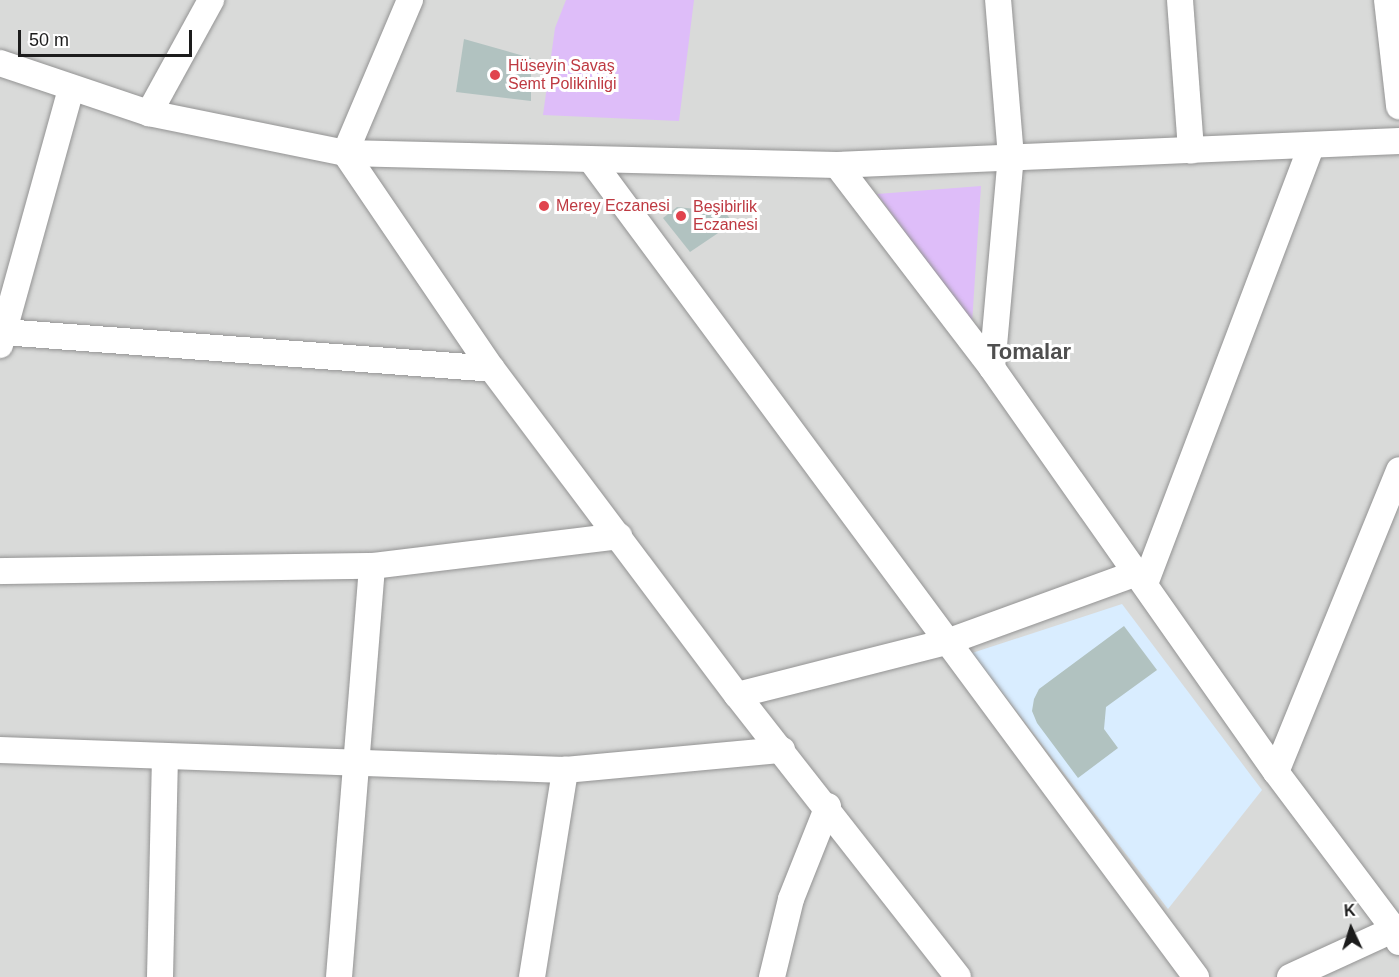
<!DOCTYPE html>
<html>
<head>
<meta charset="utf-8">
<style>
	body { margin:0 }
	#map { position:relative; width:1399px; height:977px; overflow:hidden; background:#e1eced; font-family:Arial,sans-serif }
	div>[style] { position:absolute }
	[style*='--x'] { left:calc(var(--x)*1px); top:calc(var(--y)*1px); width:calc(var(--w)*1px); rotate:calc(var(--a)*1deg) }
	.residential>* { inset:0; background:#d9dad9; transform-origin:0 0 }
	.education>* { inset:0; background:#d9edff }
	.park>* { inset:0; background:#debdf9 }
	.building>* { inset:0; background:#b1c2c0 }
	.roads { filter:drop-shadow(0 0 2px #939393) drop-shadow(0 0 2px #939393) }
	.minor>* { height:26px; margin:-13px; padding:0 13px; transform-origin:13px; border-radius:13px; background:#fff }
	.dots>* { width:16px; height:16px; translate:-50% -50%; box-sizing:border-box; border:3px solid #fff; border-radius:50% }
	span { translate:-50% -50%; white-space:nowrap; text-align:center; line-height:1.15; -webkit-text-stroke:6px #fff; paint-order:stroke }
	.health-label { font-size:16px; color:#be3a42 }
	.left { translate:0 -50%; text-align:left }
	.district-label { font-size:22px; color:#4f4f4f; font-weight:700 }
	.north { position:absolute; left:1321px; top:899px; width:60px; height:60px; -webkit-text-stroke:4px #fff; paint-order:stroke; rotate:356deg; font-size:16px; font-weight:700; line-height:24px; text-align:center; color:#1c1c1c }
	.north::after { content:''; display:block; margin:auto; width:21px; height:27px; background:#1c1c1c; clip-path:polygon(50% 0,100% 100%,50% 72%,0 100%) }
	.scale { position:absolute; left:18px; top:30px; width:174px; height:27px; box-sizing:border-box; border:3px solid #1c1c1c; border-top:0; padding-left:8px; font-size:18px; line-height:21px; white-space:nowrap; color:#1c1c1c; -webkit-text-stroke:4px #fff; paint-order:stroke }
</style>
</head>
<body>
<div id="map">
	<div class="residential">
		<div style="left:0;top:0;width:1399px;height:977px"></div>
	</div>
	<div class="education">
		<div style="clip-path:polygon(1122px 604px,1262px 790px,1168px 909px,972px 653px)"></div>
	</div>
	<div class="park">
		<div style="clip-path:polygon(566px 0,694px 0,679px 121px,543px 115px,555px 28px)"></div>
		<div style="clip-path:polygon(981px 186px,972px 323px,877px 194px)"></div>
	</div>
	<div class="building">
		<div style="clip-path:polygon(464px 39px,531px 58px,531px 101px,456px 92px)"></div>
		<div style="clip-path:polygon(677px 207px,725px 212px,733px 223px,690px 252px,663px 218px)"></div>
		<div style="clip-path:polygon(1124px 626px,1157px 670px,1106px 707px,1104px 729px,1118px 748px,1078px 778px,1037px 723px,1032px 711px,1034px 699px,1039px 689px)"></div>
	</div>
	<div class="roads">
		<div class="minor">
			<div style="--x:410;--y:0;--w:166;--a:113"></div>
			<div style="--x:345;--y:153;--w:261;--a:55.8"></div>
			<div style="--x:492;--y:369;--w:408;--a:53.1"></div>
			<div style="--x:737;--y:695;--w:358;--a:51.9"></div>
			<div style="--x:1180;--y:0;--w:151;--a:85.8"></div>
			<div style="--x:1387;--y:0;--w:107;--a:83.5"></div>
			<div style="--x:0;--y:63;--w:157;--a:18.6"></div>
			<div style="--x:149;--y:113;--w:200;--a:11.5"></div>
			<div style="--x:345;--y:153;--w:492;--a:1.4"></div>
			<div style="--x:837;--y:165;--w:563;--a:-2.45"></div>
			<div style="--x:149;--y:113;--w:129;--a:-61.2"></div>
			<div style="--x:591;--y:160;--w:1017;--a:53.48"></div>
			<div style="--x:837;--y:165;--w:255;--a:52.6"></div>
			<div style="--x:992;--y:368;--w:494;--a:54.9"></div>
			<div style="--x:1276;--y:772;--w:196;--a:53.1"></div>
			<div style="--x:1394;--y:929;--w:14;--a:69"></div>
			<div style="--x:3;--y:332;--w:490;--a:4.3"></div>
			<div style="--x:0;--y:345;--w:266;--a:-74.5"></div>
			<div style="--x:992;--y:368;--w:212;--a:-84.9"></div>
			<div style="--x:1011;--y:157;--w:158;--a:-94.7"></div>
			<div style="--x:0;--y:571;--w:372;--a:-0.8"></div>
			<div style="--x:372;--y:566;--w:249;--a:-6.9"></div>
			<div style="--x:1145;--y:584;--w:467;--a:-69.2"></div>
			<div style="--x:737;--y:695;--w:217;--a:-14.2"></div>
			<div style="--x:947;--y:642;--w:202;--a:-20"></div>
			<div style="--x:0;--y:750;--w:565;--a:2.03"></div>
			<div style="--x:565;--y:770;--w:218;--a:-5.3"></div>
			<div style="--x:1276;--y:772;--w:326;--a:-67.8"></div>
			<div style="--x:160;--y:977;--w:221;--a:-88.7"></div>
			<div style="--x:339;--y:977;--w:412;--a:-85.4"></div>
			<div style="--x:532;--y:977;--w:210;--a:-80.9"></div>
			<div style="--x:772;--y:977;--w:80;--a:-76.3"></div>
			<div style="--x:791;--y:899;--w:100;--a:-68.3"></div>
			<div style="--x:1290;--y:977;--w:120;--a:-24.6"></div>
		</div>
	</div>
	<div class="dots">
		<div style="left:495px;top:75px;background:#e0444e"></div>
		<div style="left:544px;top:206px;background:#e0444e"></div>
		<div style="left:681px;top:216px;background:#e0444e"></div>
	</div>
	<div class="health-label">
		<span class="left" style="left:508px;top:75px">Hüseyin Savaş<br>Semt Polikinligi</span>
		<span class="left" style="left:556px;top:206px">Merey Eczanesi</span>
		<span class="left" style="left:693px;top:216px">Beşibirlik<br>Eczanesi</span>
	</div>
	<div class="district-label">
		<span style="left:1029px;top:352px">Tomalar</span>
	</div>
	<div class="north">K</div>
	<div class="scale">50 m</div>
</div>
</body>
</html>
